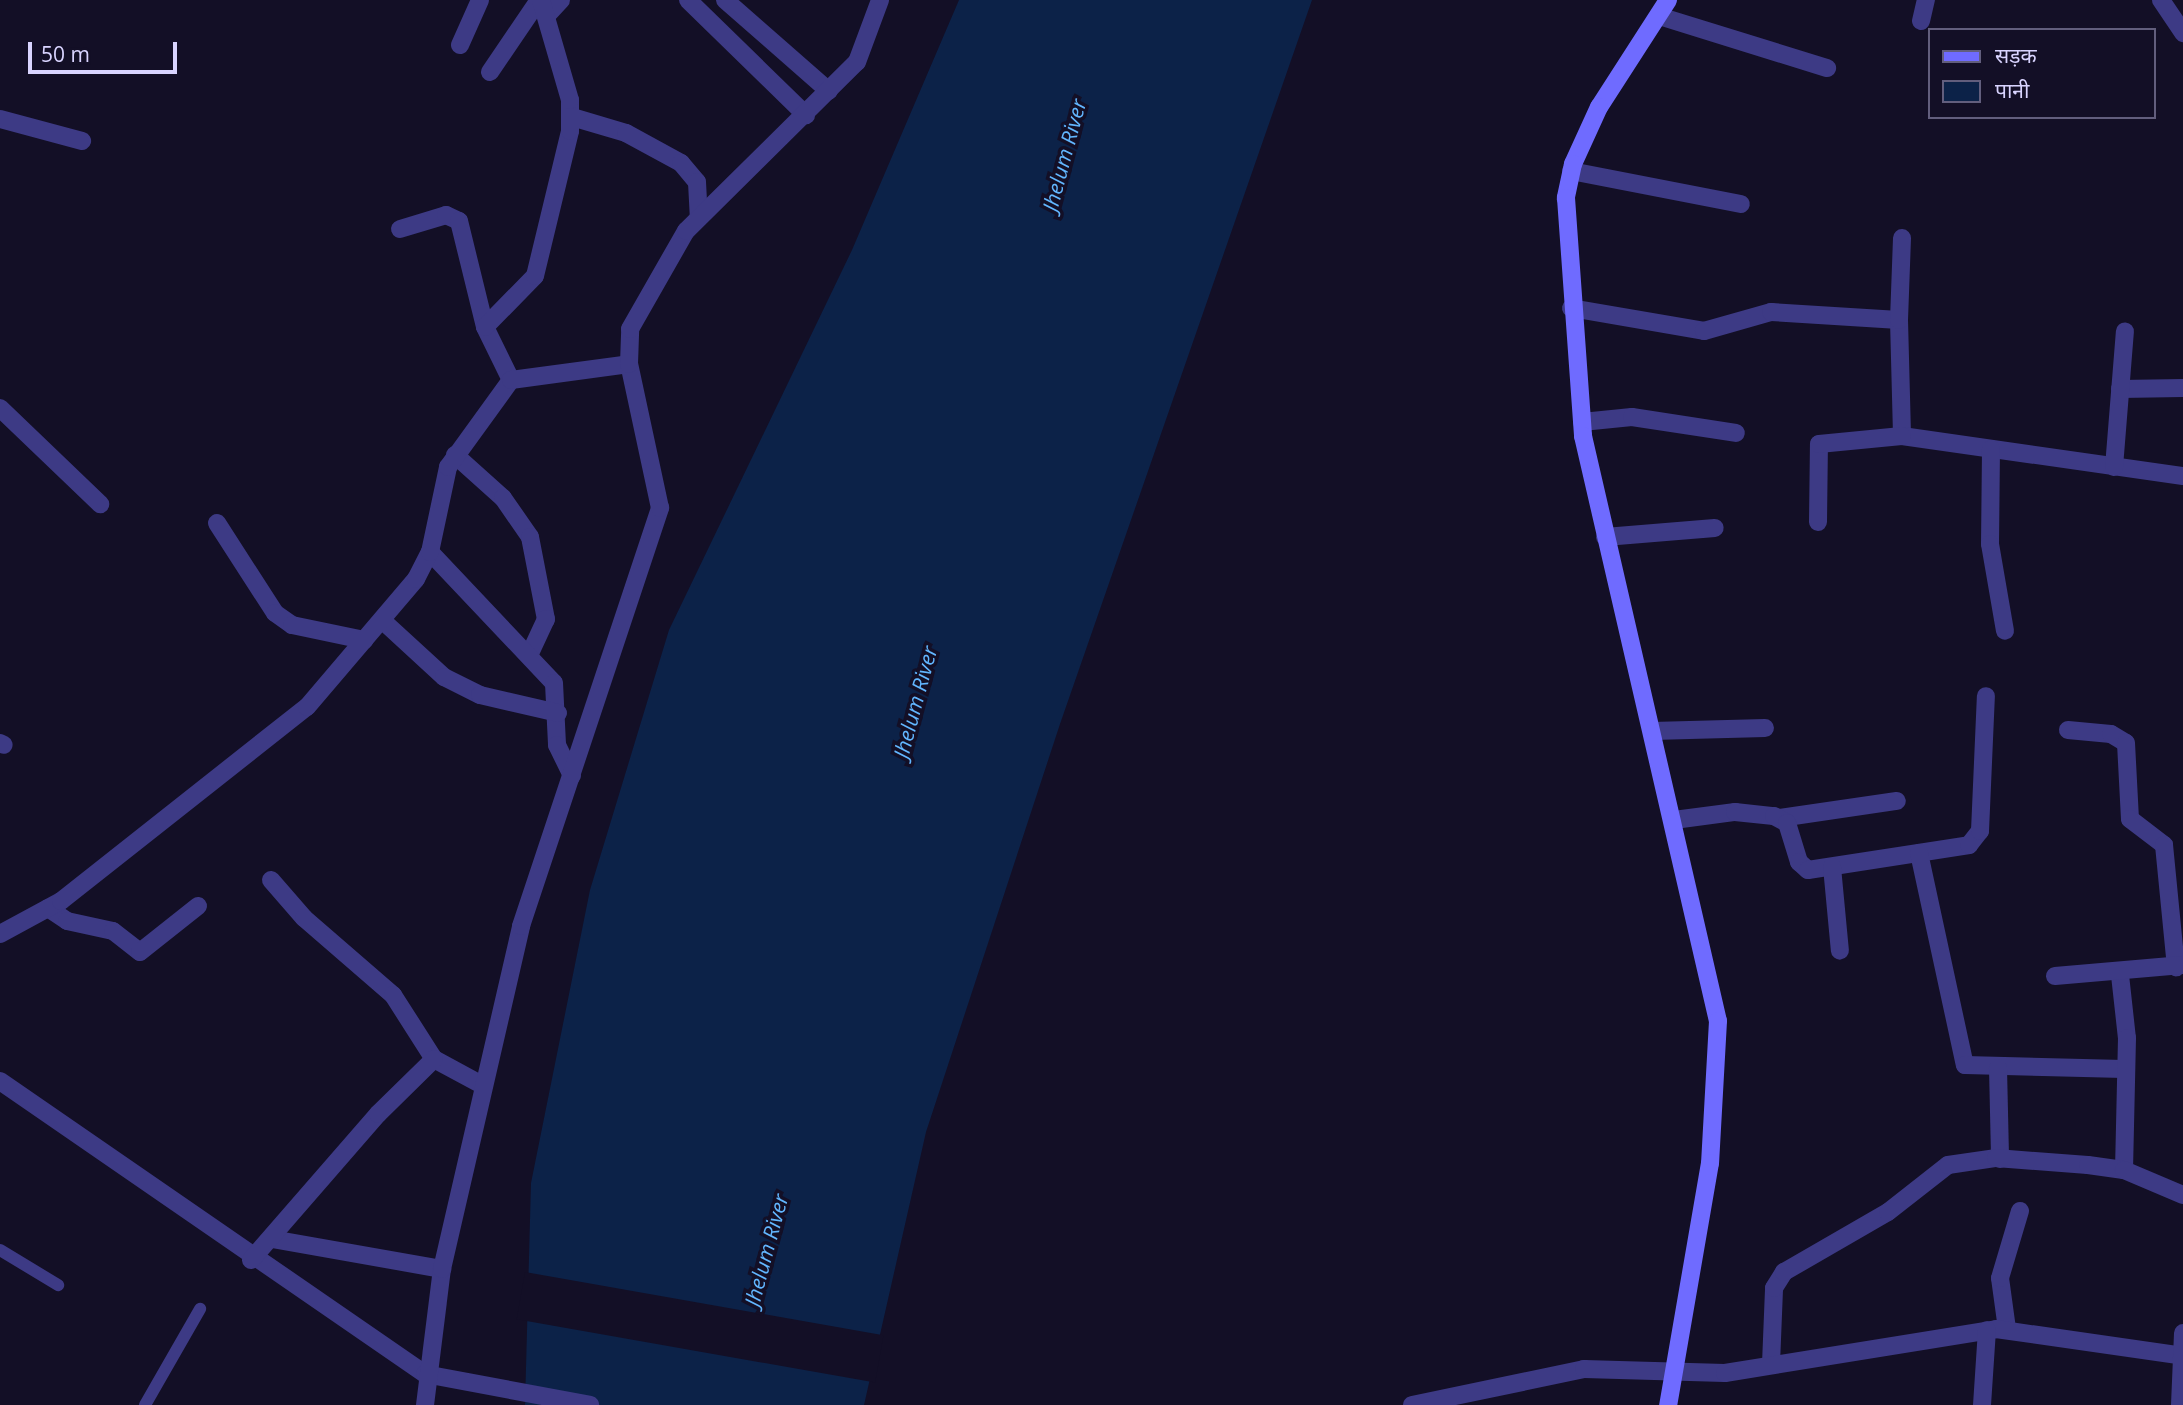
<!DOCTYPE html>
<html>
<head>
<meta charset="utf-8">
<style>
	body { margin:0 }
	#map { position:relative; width:2183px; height:1405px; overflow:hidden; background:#130f26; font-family:"Open Sans","Noto Sans Devanagari",sans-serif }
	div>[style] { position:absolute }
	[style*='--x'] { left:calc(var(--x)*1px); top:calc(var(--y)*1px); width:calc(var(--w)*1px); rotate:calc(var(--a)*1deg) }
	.water>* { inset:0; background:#0c2248 }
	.pier>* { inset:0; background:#130f26; transform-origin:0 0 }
	.lane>* { height:12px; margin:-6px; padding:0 6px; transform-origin:6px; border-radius:6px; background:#3d3a85 }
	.street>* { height:18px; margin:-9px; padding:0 9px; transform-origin:9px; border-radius:9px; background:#3d3a85 }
	.secondary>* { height:18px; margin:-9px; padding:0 9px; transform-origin:9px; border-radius:9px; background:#6f6bff }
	span { translate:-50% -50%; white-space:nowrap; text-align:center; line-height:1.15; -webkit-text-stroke:7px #130f26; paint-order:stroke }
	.water-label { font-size:21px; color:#62b6ff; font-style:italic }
	.legend { position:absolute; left:1928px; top:28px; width:228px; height:91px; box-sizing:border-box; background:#130f26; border:2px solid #625e7d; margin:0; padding:9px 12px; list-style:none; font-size:21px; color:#d9d4ff }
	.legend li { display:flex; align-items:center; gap:14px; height:35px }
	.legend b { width:35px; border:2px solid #625e7d }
	.scale { position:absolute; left:28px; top:42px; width:149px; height:32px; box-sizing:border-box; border:4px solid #d9d4ff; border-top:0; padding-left:9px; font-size:21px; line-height:24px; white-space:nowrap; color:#d9d4ff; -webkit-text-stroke:5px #130f26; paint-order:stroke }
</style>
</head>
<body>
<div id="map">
	<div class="water">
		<div style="clip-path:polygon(959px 0,1312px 0,1060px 724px,926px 1132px,864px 1405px,525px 1405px,531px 1183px,590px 890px,669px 630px,852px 250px)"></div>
	</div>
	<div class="pier">
		<div style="left:525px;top:1272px;width:364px;height:48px;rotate:10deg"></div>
	</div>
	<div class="lane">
		<div style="--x:0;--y:1250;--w:68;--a:31.1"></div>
		<div style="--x:145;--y:1405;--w:111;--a:-60.2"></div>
	</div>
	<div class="street">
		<div style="--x:688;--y:0;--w:165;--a:44.3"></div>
		<div style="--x:725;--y:0;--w:138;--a:41.2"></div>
		<div style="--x:2161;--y:0;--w:40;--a:56"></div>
		<div style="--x:548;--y:14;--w:19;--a:-47"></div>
		<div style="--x:1659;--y:16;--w:176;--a:17.2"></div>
		<div style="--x:1921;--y:21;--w:22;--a:-77"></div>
		<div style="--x:460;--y:45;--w:49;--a:-66"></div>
		<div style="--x:490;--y:72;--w:87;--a:-55.8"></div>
		<div style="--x:572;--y:117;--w:56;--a:16.5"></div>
		<div style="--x:626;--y:133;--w:63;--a:28.6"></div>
		<div style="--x:681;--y:163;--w:25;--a:50"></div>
		<div style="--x:697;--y:182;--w:35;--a:87"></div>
		<div style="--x:0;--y:119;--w:85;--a:15"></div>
		<div style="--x:1571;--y:171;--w:173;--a:11"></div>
		<div style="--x:400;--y:229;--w:48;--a:-16.9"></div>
		<div style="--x:446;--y:215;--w:14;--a:25"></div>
		<div style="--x:459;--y:221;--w:109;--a:76.2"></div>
		<div style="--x:485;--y:327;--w:59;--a:63.9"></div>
		<div style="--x:1571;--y:308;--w:135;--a:9.8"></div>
		<div style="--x:1704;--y:331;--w:70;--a:-15.8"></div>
		<div style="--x:1771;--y:312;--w:128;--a:3.6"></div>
		<div style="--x:1899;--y:320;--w:116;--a:88.5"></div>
		<div style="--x:1902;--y:436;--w:284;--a:8.1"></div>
		<div style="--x:1899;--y:320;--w:82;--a:-87.9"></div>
		<div style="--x:485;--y:327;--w:71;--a:-45.6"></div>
		<div style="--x:535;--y:276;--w:149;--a:-76.4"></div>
		<div style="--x:570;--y:131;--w:31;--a:-90"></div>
		<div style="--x:570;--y:100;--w:104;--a:-106.2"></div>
		<div style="--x:2120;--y:389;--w:63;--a:-0.9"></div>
		<div style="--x:0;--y:408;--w:139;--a:43.8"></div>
		<div style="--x:1582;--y:422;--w:50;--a:-5.7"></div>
		<div style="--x:1632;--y:417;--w:105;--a:8.7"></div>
		<div style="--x:1991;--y:449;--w:95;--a:90.6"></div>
		<div style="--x:1990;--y:544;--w:88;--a:80.2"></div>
		<div style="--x:455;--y:455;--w:64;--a:41.9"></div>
		<div style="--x:503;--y:498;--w:47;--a:55.3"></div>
		<div style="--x:530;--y:537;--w:84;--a:79"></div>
		<div style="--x:546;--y:619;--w:38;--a:115"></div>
		<div style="--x:2114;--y:467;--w:136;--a:-85.4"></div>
		<div style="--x:1818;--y:522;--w:78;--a:-89.3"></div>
		<div style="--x:1819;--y:444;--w:83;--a:-5.5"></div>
		<div style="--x:217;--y:523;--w:107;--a:57.2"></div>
		<div style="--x:275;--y:613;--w:21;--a:35"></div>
		<div style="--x:292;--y:625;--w:74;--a:11.8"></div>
		<div style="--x:1605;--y:537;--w:110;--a:-4.7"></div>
		<div style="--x:430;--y:552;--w:180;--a:46.6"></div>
		<div style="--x:554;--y:683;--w:62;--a:87.2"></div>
		<div style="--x:557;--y:745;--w:34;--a:64"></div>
		<div style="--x:383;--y:621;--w:83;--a:42.6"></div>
		<div style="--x:444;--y:677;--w:40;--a:26.6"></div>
		<div style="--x:480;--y:695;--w:80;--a:13"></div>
		<div style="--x:2068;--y:730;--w:43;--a:5.3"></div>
		<div style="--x:2111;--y:734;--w:17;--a:31"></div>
		<div style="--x:2126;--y:743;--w:76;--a:87"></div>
		<div style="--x:2130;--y:819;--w:43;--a:37.4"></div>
		<div style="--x:2164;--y:845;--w:123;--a:84.4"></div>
		<div style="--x:1652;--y:731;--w:113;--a:-1.5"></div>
		<div style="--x:0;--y:743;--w:4;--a:27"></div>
		<div style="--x:1780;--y:818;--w:118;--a:-8.3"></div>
		<div style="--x:1674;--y:820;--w:62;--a:-7.5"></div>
		<div style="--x:1735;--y:812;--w:39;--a:6"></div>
		<div style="--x:1774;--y:816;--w:15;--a:28"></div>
		<div style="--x:1787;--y:823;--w:41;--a:72.9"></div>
		<div style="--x:1799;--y:862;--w:12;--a:42"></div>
		<div style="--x:1808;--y:870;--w:163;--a:-8.8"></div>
		<div style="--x:1969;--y:845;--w:18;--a:-52"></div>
		<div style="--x:1980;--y:831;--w:135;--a:-87.5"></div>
		<div style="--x:1919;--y:853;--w:217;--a:77.8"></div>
		<div style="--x:1965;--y:1065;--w:159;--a:1.4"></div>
		<div style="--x:1832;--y:867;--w:84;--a:84.6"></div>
		<div style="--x:271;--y:880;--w:50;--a:49"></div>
		<div style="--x:304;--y:918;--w:118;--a:40.9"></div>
		<div style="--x:393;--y:995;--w:76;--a:57.4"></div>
		<div style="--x:434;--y:1059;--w:55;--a:28.4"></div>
		<div style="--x:48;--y:908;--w:23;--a:34"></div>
		<div style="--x:67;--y:921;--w:47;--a:12.3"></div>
		<div style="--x:113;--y:931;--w:34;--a:38"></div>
		<div style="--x:140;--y:952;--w:74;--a:-38.4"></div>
		<div style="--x:0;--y:934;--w:69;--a:-28.4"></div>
		<div style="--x:61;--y:901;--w:313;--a:-38.3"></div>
		<div style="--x:307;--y:707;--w:168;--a:-49.6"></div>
		<div style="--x:416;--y:579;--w:30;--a:-63"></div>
		<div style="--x:430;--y:552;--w:87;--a:-78"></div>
		<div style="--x:448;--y:467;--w:107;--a:-54.1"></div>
		<div style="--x:511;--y:380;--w:119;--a:-7.7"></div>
		<div style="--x:2120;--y:975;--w:63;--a:83.7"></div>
		<div style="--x:2127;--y:1038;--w:132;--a:91.3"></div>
		<div style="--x:2055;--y:976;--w:128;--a:-4.9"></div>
		<div style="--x:1998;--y:1068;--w:91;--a:88.7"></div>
		<div style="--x:0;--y:1081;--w:516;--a:34.58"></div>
		<div style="--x:425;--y:1374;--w:168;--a:10.6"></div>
		<div style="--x:272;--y:1239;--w:173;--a:10"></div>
		<div style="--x:251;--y:1260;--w:194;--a:-49"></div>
		<div style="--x:378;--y:1114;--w:78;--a:-44.5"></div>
		<div style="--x:2007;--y:1329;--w:51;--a:-97.8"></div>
		<div style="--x:2000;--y:1278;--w:70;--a:-73.4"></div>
		<div style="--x:1771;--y:1364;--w:76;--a:-87.7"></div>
		<div style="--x:1774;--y:1288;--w:19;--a:-58"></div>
		<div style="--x:1784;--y:1272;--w:120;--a:-30"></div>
		<div style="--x:1888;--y:1212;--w:76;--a:-38.1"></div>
		<div style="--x:1948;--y:1165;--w:49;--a:-8.3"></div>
		<div style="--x:1996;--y:1158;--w:92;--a:4.4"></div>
		<div style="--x:2088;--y:1165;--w:36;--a:8"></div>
		<div style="--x:2124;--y:1170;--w:64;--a:23"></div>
		<div style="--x:425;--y:1405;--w:137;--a:-82.9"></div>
		<div style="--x:442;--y:1269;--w:352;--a:-77"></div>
		<div style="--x:521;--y:926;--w:441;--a:-71.6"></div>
		<div style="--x:660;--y:508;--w:147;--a:-102.1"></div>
		<div style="--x:629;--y:364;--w:35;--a:-88"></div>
		<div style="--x:630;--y:329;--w:113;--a:-60.3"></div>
		<div style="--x:686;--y:231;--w:240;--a:-44.7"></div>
		<div style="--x:857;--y:62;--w:66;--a:-69.6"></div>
		<div style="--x:1412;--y:1405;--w:176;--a:-11.8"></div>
		<div style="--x:1584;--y:1369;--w:141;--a:1.6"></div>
		<div style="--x:1725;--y:1373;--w:275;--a:-9.2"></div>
		<div style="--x:1996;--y:1329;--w:189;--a:8.2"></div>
		<div style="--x:1982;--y:1405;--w:75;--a:-86.2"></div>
		<div style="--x:2180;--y:1405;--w:72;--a:-87.6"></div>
	</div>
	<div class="secondary">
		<div style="--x:1668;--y:0;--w:127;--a:122.8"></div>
		<div style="--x:1599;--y:107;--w:63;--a:114.5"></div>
		<div style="--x:1573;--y:164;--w:35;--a:102"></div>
		<div style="--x:1566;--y:198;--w:239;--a:85.9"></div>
		<div style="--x:1583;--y:436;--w:600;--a:77.01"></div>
		<div style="--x:1718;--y:1021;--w:142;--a:93.2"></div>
		<div style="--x:1710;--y:1163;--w:246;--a:99.8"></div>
	</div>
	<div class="water-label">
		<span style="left:1064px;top:155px;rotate:-75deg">Jhelum River</span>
		<span style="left:915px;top:702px;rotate:-75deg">Jhelum River</span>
		<span style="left:766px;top:1250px;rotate:-75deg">Jhelum River</span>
	</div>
	<ul class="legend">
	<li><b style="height:9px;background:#6f6bff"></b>सड़क</li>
	<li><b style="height:19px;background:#0c2248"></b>पानी</li>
	</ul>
	<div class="scale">50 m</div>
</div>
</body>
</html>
